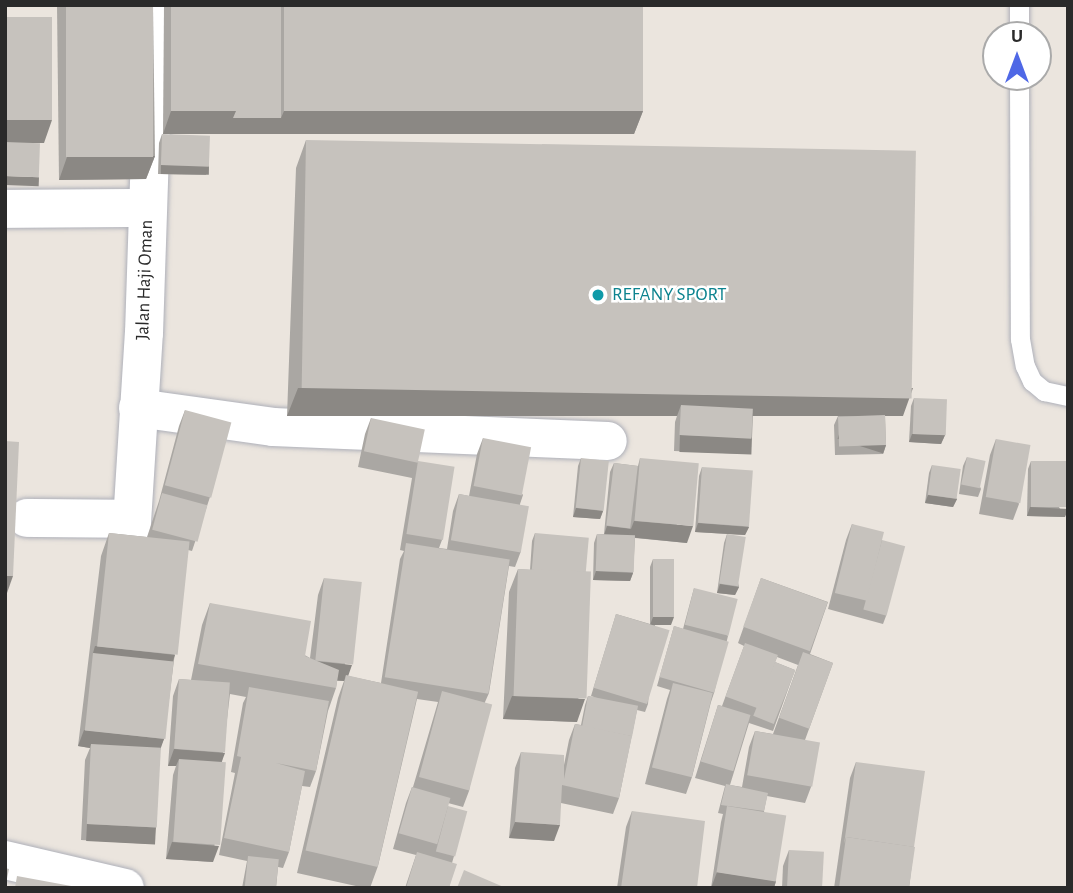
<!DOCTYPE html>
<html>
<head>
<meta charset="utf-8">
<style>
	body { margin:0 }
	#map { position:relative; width:1073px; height:893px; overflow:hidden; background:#ebe5de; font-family:"Alegreya Sans",sans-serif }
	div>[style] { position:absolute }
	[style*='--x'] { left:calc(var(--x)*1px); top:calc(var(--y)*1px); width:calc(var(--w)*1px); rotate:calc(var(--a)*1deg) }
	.roads { filter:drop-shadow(0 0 2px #aeb0b9) drop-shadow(0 0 2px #aeb0b9) }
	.lane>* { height:19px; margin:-9.5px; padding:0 9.5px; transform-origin:9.5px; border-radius:9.5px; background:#fff }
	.street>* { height:38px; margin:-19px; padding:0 19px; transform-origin:19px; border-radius:19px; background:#fff }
	.wall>* { inset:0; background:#aaa7a3 }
	.shaded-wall>* { inset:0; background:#8b8884; transform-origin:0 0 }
	.building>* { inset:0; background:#c6c2bd; transform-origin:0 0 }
	.dots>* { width:19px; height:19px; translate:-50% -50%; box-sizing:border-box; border:4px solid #fff; border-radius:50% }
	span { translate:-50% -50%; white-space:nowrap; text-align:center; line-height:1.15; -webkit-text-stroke:5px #fff; paint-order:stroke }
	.street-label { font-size:19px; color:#2a2a2a }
	.culture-label { font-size:19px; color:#0d838f }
	.left { translate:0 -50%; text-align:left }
	.frame { position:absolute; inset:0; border:7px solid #2a2a2a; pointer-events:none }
	.north { position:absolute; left:982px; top:21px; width:70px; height:70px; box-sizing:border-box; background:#fff; border:2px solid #aaa; border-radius:50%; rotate:0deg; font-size:19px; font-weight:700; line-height:28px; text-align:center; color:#2a2a2a }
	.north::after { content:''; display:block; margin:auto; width:24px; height:32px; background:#4f68e6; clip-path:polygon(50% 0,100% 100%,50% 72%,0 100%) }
</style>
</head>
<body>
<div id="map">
	<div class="roads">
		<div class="lane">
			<div style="--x:1019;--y:5;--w:30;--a:90"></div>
			<div style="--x:1019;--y:77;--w:262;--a:89.8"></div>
			<div style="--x:1020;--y:339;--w:27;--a:80"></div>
			<div style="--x:1025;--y:366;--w:17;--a:65"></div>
			<div style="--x:1032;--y:381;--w:16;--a:40"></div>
			<div style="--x:1044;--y:391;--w:25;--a:12"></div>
		</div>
		<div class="street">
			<div style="--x:5;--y:209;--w:143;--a:-0.4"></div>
			<div style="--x:138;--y:408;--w:136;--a:8"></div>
			<div style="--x:273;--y:427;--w:335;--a:2.4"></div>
			<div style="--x:27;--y:518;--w:105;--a:0.5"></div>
			<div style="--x:130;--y:554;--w:221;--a:-86.4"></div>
			<div style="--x:144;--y:333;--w:328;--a:-88.1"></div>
			<div style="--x:5;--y:860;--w:123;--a:13.1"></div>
		</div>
	</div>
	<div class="wall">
		<div style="clip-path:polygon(57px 5px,153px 5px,155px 156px,146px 179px,59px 180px)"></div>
		<div style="clip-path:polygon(164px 5px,643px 5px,643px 111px,634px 134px,163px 134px)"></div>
		<div style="clip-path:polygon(162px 134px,209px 166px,206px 175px,158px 174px,159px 143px)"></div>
		<div style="clip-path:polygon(306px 140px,903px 416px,885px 416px,886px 445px,883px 454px,835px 455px,834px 425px,838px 416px,866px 416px,753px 416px,752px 438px,746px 454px,674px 451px,675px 422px,677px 416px,287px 416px,296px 168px)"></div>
		<div style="clip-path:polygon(914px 398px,945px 435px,941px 444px,909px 442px,911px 406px)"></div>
		<div style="clip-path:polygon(185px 410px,210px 497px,192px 551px,188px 550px,164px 739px,160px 748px,156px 828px,150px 844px,81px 840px,85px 760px,90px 748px,78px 746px,101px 556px,109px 533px,147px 537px,159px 501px,179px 426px)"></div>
		<div style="clip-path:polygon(371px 418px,418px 461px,442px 540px,439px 548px,447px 549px,453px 511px,459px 494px,469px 496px,477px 454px,483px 438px,523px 495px,520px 504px,521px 551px,515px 567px,509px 566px,489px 693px,485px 702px,469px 791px,463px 807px,448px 803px,448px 805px,454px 856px,452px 863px,449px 888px,405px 888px,416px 855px,393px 849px,406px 803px,412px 787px,413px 787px,438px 702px,417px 699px,378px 866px,370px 888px,365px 888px,297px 873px,338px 698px,344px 681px,337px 681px,336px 688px,328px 711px,316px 771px,310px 787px,302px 786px,289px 852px,283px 868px,278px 867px,276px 888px,242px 888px,247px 861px,219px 855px,235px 773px,231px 772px,243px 703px,246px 697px,230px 694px,222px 762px,213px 862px,166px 859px,173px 775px,176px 766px,168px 766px,173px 696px,179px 679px,191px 680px,202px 625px,210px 603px,310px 658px,318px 595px,324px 578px,348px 676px,381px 683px,400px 559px,404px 551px,400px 550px,412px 478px,358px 467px,365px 434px)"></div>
		<div style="clip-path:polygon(996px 439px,1019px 504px,1013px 520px,979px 514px,990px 455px)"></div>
		<div style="clip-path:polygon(967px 457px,981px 489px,978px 497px,959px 494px,963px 466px)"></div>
		<div style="clip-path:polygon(581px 458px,603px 511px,600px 519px,573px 517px,578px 466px)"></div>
		<div style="clip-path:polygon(640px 458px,687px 543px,635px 538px,633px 573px,630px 581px,593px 580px,594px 543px,597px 534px,604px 534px,610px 472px,614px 463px,638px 466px)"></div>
		<div style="clip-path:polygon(1031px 461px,1065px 517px,1027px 516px,1028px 469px)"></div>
		<div style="clip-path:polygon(932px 465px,957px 499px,953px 507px,925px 503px,929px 473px)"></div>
		<div style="clip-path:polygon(702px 467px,749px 527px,745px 535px,695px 532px,699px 476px)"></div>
		<div style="clip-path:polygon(852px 524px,882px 540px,886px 616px,883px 624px,828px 609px,846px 540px)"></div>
		<div style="clip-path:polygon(535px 533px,586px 572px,577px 722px,503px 719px,509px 592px,518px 569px,530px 570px,532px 541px)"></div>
		<div style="clip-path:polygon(727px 534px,739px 587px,735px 595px,717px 593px,724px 543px)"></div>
		<div style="clip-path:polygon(653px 559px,671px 625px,655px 625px,648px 704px,645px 712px,637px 710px,619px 798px,613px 814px,561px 803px,554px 841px,509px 838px,515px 768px,521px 752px,564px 765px,569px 740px,575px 724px,581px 725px,585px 705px,588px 696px,597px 698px,591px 696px,616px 614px,650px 624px,650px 567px)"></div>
		<div style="clip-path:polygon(evenodd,761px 578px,828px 602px,810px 654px,833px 663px,805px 740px,811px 787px,805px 803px,767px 796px,764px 811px,776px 881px,774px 888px,711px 888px,721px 822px,723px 814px,718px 813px,725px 786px,695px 778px,718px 705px,722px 706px,744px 646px,738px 643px,761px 578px,777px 657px,798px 665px,773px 734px,755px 731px,749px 747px,742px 787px,730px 785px,749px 723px,773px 731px,795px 670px,775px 662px,777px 657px)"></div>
		<div style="clip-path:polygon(694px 588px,728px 636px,714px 693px,711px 702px,692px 777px,686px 794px,645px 784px,667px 699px,670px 690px,657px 686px,674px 626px,683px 629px)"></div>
		<div style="clip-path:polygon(856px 762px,914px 847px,909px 888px,834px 888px,850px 778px)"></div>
		<div style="clip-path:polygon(632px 811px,697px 888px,617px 888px,626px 827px)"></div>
		<div style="clip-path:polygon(789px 850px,822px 888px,782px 888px,783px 866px)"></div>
	</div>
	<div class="shaded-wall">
		<div style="clip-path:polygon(171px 111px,236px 111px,281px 118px,284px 111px,643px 111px,634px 134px,163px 134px)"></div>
		<div style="clip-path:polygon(5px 120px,52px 120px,44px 143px,5px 143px)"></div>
		<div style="clip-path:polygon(155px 156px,146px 179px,59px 180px,67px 157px)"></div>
		<div style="left:161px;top:165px;width:48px;height:9px;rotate:1deg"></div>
		<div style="left:5px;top:176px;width:34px;height:9px;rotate:2deg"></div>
		<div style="clip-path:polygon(298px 388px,913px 388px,903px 416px,681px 416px,681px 405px,677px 416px,287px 416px)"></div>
		<div style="clip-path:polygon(912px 434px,945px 435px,941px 444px,909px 442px)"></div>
		<div style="left:680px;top:435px;width:72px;height:17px;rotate:2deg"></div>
		<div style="left:886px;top:445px;width:9px;height:48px;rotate:108deg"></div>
		<div style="clip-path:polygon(928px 495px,957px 499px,953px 507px,925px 503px)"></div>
		<div style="clip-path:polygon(1030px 507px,1068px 509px,1068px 510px,1065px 517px,1027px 516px)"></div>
		<div style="clip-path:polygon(576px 508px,603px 511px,600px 519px,573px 517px)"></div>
		<div style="clip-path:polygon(634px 521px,693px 526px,687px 543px,628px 537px)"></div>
		<div style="clip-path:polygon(698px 523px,749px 527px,745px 535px,695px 532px)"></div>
		<div style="clip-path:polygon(607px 526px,632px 529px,628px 537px,604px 535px)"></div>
		<div style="clip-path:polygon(596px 571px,633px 573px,630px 581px,593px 580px)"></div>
		<div style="clip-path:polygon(5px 576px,13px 576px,7px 593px,5px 593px)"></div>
		<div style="clip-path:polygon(720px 584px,739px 587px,735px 595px,717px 593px)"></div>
		<div style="clip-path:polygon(653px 617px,674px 617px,671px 625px,650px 625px)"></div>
		<div style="clip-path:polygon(95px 646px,175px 655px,167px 678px,93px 653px)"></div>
		<div style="clip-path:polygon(314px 661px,352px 665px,346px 682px,346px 675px,344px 681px,308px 677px)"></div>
		<div style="clip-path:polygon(512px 696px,585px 699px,577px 722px,503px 719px)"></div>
		<div style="clip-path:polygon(84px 730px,164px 739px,158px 756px,91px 744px,90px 748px,78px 746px)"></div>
		<div style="clip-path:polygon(174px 749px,225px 753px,219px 769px,179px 759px,176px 766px,168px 766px)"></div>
		<div style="clip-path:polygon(515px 822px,560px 825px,554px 841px,509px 838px)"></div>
		<div style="left:87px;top:824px;width:69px;height:17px;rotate:3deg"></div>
		<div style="clip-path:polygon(172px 842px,219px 846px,213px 862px,166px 859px)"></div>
		<div style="clip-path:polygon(717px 872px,776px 881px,774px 888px,711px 888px)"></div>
	</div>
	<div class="building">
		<div style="left:66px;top:5px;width:87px;height:152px"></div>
		<div style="left:171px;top:5px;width:65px;height:106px"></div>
		<div style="clip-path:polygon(236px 5px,281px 5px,281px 118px,233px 118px,236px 111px)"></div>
		<div style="left:284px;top:5px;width:359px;height:106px"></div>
		<div style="left:52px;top:17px;width:103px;height:47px;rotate:90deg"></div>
		<div style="left:162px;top:134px;width:48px;height:31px;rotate:2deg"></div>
		<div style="left:306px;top:140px;width:610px;height:248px;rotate:1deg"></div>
		<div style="left:5px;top:142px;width:35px;height:34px;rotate:2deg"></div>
		<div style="left:914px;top:398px;width:33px;height:36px;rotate:2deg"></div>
		<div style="left:681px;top:405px;width:72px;height:30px;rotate:3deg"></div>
		<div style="left:185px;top:410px;width:48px;height:78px;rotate:15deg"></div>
		<div style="left:885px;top:415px;width:30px;height:47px;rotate:88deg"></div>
		<div style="left:371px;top:418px;width:55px;height:34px;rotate:12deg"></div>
		<div style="left:483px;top:438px;width:49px;height:49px;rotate:11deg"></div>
		<div style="left:996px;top:439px;width:35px;height:59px;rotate:10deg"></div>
		<div style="clip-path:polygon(5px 441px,19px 442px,13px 576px,5px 576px)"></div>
		<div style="left:967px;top:457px;width:19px;height:28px;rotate:12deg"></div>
		<div style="left:581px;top:458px;width:28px;height:50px;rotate:6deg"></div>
		<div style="left:640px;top:458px;width:59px;height:63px;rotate:5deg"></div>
		<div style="left:418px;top:461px;width:37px;height:74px;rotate:9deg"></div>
		<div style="left:1031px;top:461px;width:37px;height:46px"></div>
		<div style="left:614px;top:463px;width:24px;height:63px;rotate:7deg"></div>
		<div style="left:932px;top:465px;width:29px;height:30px;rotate:8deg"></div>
		<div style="left:702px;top:467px;width:51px;height:56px;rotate:4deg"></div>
		<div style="left:162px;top:493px;width:47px;height:38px;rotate:15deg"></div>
		<div style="left:459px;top:494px;width:71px;height:47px;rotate:10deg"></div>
		<div style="left:852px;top:524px;width:33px;height:71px;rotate:14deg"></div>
		<div style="left:109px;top:533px;width:81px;height:114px;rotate:6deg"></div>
		<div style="left:535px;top:533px;width:54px;height:37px;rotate:5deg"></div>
		<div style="left:597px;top:534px;width:38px;height:37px;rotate:2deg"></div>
		<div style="left:727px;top:534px;width:19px;height:50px;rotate:9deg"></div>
		<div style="left:882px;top:540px;width:24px;height:72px;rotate:15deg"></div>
		<div style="left:406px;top:543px;width:105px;height:136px;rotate:9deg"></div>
		<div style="left:653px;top:559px;width:21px;height:58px"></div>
		<div style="left:518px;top:569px;width:73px;height:127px;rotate:2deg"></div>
		<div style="left:324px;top:578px;width:38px;height:83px;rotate:6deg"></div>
		<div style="left:761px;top:578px;width:71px;height:52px;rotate:20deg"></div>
		<div style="left:694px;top:588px;width:45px;height:38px;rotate:14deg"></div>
		<div style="clip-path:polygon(210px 603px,311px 621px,305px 656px,339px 670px,336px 688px,198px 664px)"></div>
		<div style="left:616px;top:614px;width:56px;height:77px;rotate:17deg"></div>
		<div style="left:674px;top:626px;width:57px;height:53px;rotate:16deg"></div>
		<div style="left:745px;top:643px;width:35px;height:57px;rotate:20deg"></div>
		<div style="left:803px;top:652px;width:32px;height:70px;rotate:20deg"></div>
		<div style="left:93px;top:653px;width:81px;height:78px;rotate:6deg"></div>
		<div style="left:775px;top:662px;width:22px;height:58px;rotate:22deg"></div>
		<div style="left:346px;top:675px;width:74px;height:180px;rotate:13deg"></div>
		<div style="left:179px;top:679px;width:51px;height:70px;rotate:4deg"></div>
		<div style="left:673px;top:683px;width:41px;height:87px;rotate:14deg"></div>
		<div style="clip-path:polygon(249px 687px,329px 701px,316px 771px,276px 763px,305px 771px,289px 852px,224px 838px,241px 757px,237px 756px)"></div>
		<div style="left:442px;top:691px;width:52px;height:89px;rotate:15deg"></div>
		<div style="left:588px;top:696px;width:51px;height:31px;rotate:11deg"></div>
		<div style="left:718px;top:705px;width:34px;height:59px;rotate:17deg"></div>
		<div style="clip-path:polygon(575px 724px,632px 736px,619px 798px,562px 785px,560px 825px,515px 822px,521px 752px,564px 755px,564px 779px)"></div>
		<div style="left:755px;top:731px;width:66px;height:45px;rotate:10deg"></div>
		<div style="left:91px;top:744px;width:70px;height:80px;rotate:3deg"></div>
		<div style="left:179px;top:759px;width:47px;height:83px;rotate:4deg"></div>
		<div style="clip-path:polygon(856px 762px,925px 771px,914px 847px,846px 837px,844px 844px)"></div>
		<div style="clip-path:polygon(726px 784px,768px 793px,764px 811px,721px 805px)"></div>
		<div style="left:412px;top:787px;width:40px;height:48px;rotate:16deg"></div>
		<div style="left:448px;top:806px;width:20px;height:47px;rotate:15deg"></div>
		<div style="left:727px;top:806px;width:60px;height:67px;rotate:9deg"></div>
		<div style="clip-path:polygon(632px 811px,705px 821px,697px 888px,621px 888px)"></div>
		<div style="clip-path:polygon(846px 837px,915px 847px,909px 888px,839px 888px)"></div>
		<div style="left:789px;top:850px;width:35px;height:38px;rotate:3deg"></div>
		<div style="clip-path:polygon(417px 852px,457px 864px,449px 888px,406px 888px)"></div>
		<div style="left:248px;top:856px;width:31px;height:32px;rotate:6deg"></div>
		<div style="clip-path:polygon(5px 868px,9px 869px,5px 888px)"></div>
		<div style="clip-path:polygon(464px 870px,506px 888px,457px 888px)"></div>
		<div style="clip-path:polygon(17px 876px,82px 888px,15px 888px)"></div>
	</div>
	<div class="dots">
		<div style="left:598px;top:295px;background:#0f9aa8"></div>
	</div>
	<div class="street-label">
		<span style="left:145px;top:280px;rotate:-88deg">Jalan Haji Oman</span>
	</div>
	<div class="culture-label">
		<span class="left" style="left:612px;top:295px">REFANY SPORT</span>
	</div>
	<div class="frame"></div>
	<div class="north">U</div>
</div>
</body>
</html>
